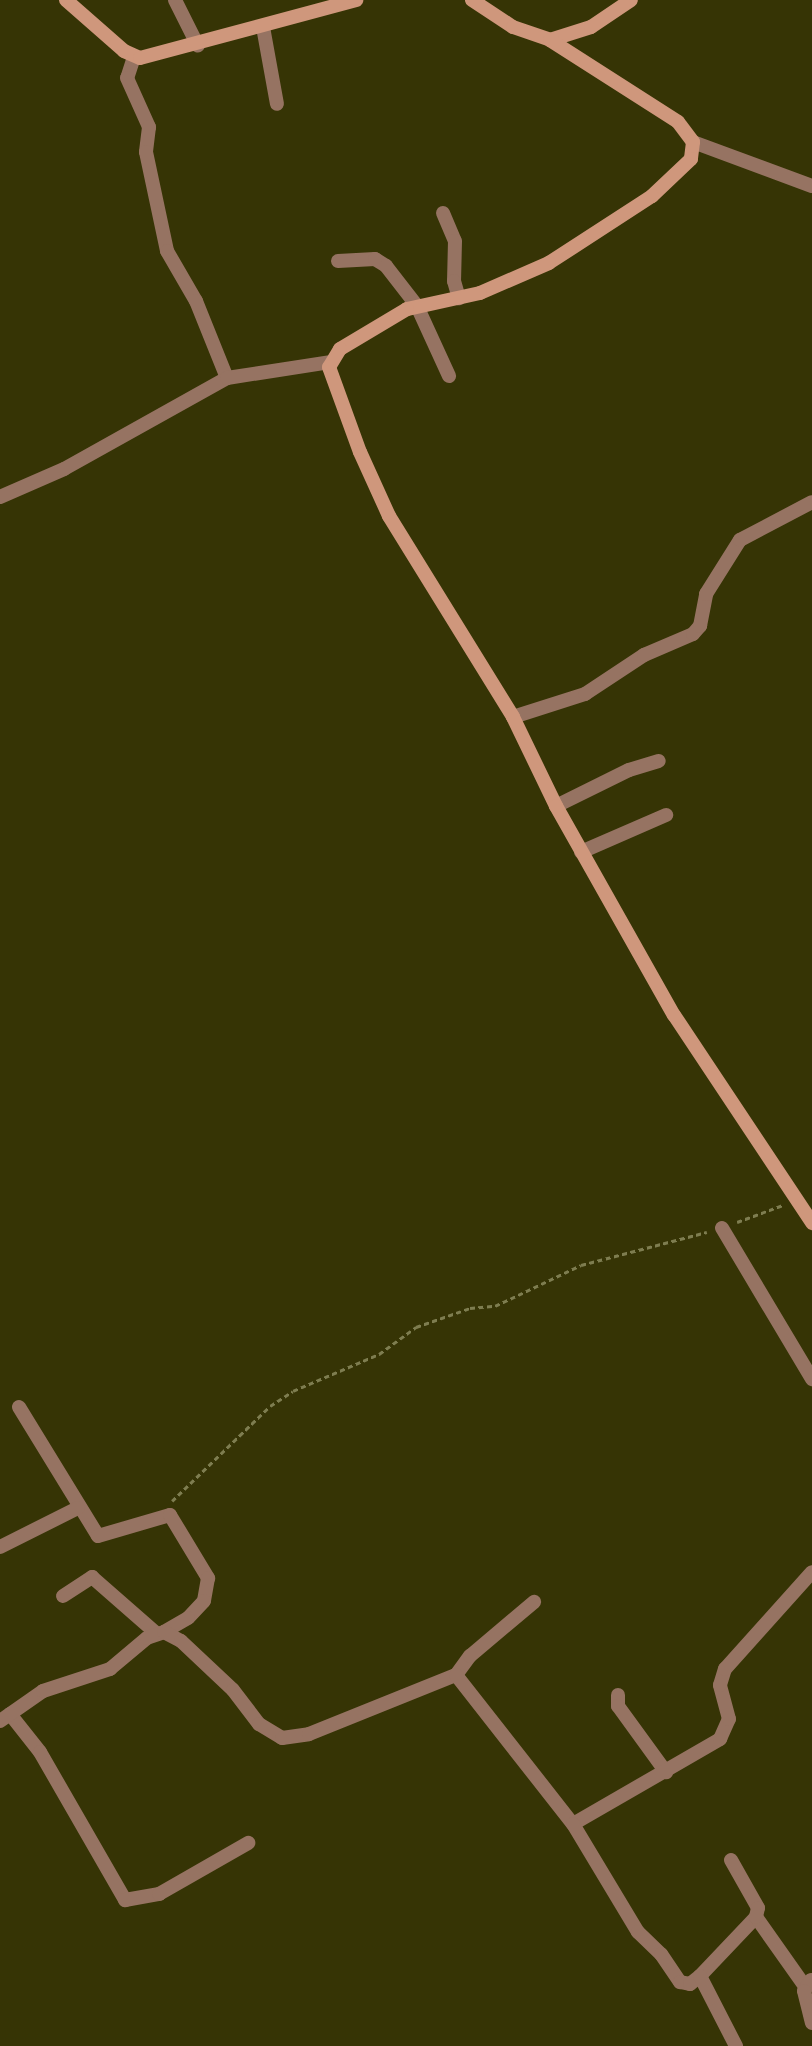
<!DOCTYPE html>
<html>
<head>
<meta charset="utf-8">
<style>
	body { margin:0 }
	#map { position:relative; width:812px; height:2046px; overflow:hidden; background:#363405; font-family:Commissioner,sans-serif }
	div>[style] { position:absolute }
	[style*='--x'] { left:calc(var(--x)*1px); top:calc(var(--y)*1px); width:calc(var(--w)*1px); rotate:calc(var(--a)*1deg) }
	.path>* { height:2.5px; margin-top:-1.25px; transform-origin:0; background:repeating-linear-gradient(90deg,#7e7d50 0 5px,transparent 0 8.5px) }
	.street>* { height:14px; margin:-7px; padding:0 7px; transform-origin:7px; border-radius:7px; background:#967362 }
	.secondary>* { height:14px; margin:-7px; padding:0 7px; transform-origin:7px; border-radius:7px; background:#cf977c }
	span { translate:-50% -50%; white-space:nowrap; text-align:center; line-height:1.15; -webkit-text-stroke:6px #363405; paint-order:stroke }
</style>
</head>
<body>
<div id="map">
	<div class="path">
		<div style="--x:737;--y:1222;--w:49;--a:-20.3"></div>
		<div style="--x:172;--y:1501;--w:136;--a:-44.1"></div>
		<div style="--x:270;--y:1406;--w:27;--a:-33"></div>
		<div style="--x:293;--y:1391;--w:94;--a:-23.3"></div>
		<div style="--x:379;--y:1354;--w:46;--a:-36.1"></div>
		<div style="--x:416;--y:1327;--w:57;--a:-19.4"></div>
		<div style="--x:470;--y:1308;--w:25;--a:-5"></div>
		<div style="--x:495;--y:1306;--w:95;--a:-25.5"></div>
		<div style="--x:581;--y:1265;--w:130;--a:-14.7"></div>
	</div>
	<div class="street">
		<div style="--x:175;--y:0;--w:51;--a:63.4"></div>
		<div style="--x:263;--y:27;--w:78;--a:79.7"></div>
		<div style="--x:134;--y:57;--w:22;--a:108"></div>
		<div style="--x:127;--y:78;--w:54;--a:65.8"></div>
		<div style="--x:149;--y:127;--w:25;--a:97"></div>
		<div style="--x:146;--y:152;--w:101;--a:78"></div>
		<div style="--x:167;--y:251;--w:58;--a:59.9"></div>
		<div style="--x:196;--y:301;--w:83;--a:68.1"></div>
		<div style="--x:693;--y:142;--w:127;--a:20.3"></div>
		<div style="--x:443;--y:213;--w:30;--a:67"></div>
		<div style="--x:455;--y:241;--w:40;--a:91.4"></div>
		<div style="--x:454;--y:281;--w:18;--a:74"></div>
		<div style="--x:338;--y:261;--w:37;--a:-3"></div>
		<div style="--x:375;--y:259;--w:13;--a:32"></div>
		<div style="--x:386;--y:266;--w:51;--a:52.2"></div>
		<div style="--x:417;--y:306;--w:77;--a:65.4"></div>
		<div style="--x:0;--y:497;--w:70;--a:-23.6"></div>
		<div style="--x:64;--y:469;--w:187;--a:-29.2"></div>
		<div style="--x:227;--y:378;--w:104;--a:-8.8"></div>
		<div style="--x:513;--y:717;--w:76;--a:-17.7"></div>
		<div style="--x:585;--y:694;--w:71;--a:-33.5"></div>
		<div style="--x:644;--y:655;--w:53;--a:-23.2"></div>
		<div style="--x:693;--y:634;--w:11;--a:-49"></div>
		<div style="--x:700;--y:626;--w:33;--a:-79"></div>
		<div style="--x:706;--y:594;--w:64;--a:-57.8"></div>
		<div style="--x:740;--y:540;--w:81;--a:-27.8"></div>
		<div style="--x:556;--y:806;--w:81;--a:-26.3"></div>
		<div style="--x:629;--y:770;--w:31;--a:-17"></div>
		<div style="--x:581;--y:852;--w:93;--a:-23.5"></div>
		<div style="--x:722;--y:1228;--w:176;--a:59.2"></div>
		<div style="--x:19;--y:1407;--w:151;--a:58.5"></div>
		<div style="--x:98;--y:1536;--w:75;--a:-16.3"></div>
		<div style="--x:170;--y:1515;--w:74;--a:58.9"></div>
		<div style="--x:208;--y:1578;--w:23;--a:100"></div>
		<div style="--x:204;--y:1601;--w:23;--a:133"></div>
		<div style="--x:188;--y:1618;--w:28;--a:150"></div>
		<div style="--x:0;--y:1547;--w:87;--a:-26.6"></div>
		<div style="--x:63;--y:1596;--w:35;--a:-33"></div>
		<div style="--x:92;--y:1577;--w:85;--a:41.2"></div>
		<div style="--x:456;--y:1675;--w:24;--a:-54"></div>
		<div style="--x:470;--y:1656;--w:84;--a:-40.2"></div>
		<div style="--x:618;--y:1695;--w:11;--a:90"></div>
		<div style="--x:618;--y:1706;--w:82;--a:54"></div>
		<div style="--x:10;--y:1714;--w:48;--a:51.7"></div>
		<div style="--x:40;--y:1752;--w:171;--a:60.1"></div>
		<div style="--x:125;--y:1900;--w:35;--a:-10"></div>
		<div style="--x:159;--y:1894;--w:103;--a:-29.8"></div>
		<div style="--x:0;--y:1721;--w:52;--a:-34.9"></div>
		<div style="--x:43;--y:1691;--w:71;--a:-18.2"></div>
		<div style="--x:110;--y:1669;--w:48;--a:-40"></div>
		<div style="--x:147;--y:1638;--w:18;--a:-19"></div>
		<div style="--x:164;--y:1632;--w:19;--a:28"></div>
		<div style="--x:181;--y:1641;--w:71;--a:43.3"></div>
		<div style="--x:233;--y:1690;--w:43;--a:52.6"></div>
		<div style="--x:259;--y:1724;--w:27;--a:31"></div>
		<div style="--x:282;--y:1738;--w:27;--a:-8"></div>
		<div style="--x:309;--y:1734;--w:158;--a:-21.9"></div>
		<div style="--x:456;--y:1675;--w:189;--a:51.9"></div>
		<div style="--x:573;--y:1824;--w:170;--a:-30"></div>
		<div style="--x:720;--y:1739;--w:22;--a:-66"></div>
		<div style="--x:729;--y:1719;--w:35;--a:-105"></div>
		<div style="--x:720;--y:1685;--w:17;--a:-73"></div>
		<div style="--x:725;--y:1669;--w:130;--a:-48.1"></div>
		<div style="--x:573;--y:1824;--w:126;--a:59"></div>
		<div style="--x:638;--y:1932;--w:32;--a:44"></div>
		<div style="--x:661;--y:1954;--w:34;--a:56"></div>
		<div style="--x:680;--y:1982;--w:10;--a:11"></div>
		<div style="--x:690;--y:1984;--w:13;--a:-39"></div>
		<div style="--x:700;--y:1976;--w:81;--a:-46.5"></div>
		<div style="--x:756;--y:1917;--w:83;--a:54.8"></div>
		<div style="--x:731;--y:1860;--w:55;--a:60.6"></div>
		<div style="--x:758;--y:1908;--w:9;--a:103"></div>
		<div style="--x:700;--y:1976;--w:79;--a:62.8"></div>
		<div style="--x:811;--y:1980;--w:13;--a:122"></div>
		<div style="--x:804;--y:1991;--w:33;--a:76"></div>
	</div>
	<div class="secondary">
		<div style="--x:66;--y:0;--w:77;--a:41.3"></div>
		<div style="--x:124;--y:51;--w:17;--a:24"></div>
		<div style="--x:140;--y:58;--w:224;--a:-15"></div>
		<div style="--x:472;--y:0;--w:49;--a:33.4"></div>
		<div style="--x:513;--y:27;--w:39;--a:19"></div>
		<div style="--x:550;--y:40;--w:43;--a:-17.6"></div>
		<div style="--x:591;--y:27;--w:48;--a:-34"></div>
		<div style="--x:550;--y:40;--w:152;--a:32.6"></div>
		<div style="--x:678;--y:122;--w:25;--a:53"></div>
		<div style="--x:693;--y:142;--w:17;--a:97"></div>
		<div style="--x:691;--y:159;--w:54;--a:136.5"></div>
		<div style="--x:652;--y:196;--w:123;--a:147"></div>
		<div style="--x:549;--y:263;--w:75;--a:156.5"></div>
		<div style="--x:480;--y:293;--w:75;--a:167.6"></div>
		<div style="--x:407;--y:309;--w:78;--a:149.2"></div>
		<div style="--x:340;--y:349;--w:21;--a:121"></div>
		<div style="--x:329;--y:367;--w:90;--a:70"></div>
		<div style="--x:360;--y:452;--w:70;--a:65.6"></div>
		<div style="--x:389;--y:516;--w:236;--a:58.3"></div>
		<div style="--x:513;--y:717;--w:99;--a:64.2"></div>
		<div style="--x:556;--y:806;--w:240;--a:60.6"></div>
		<div style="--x:674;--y:1015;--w:250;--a:56.4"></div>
	</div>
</div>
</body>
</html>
